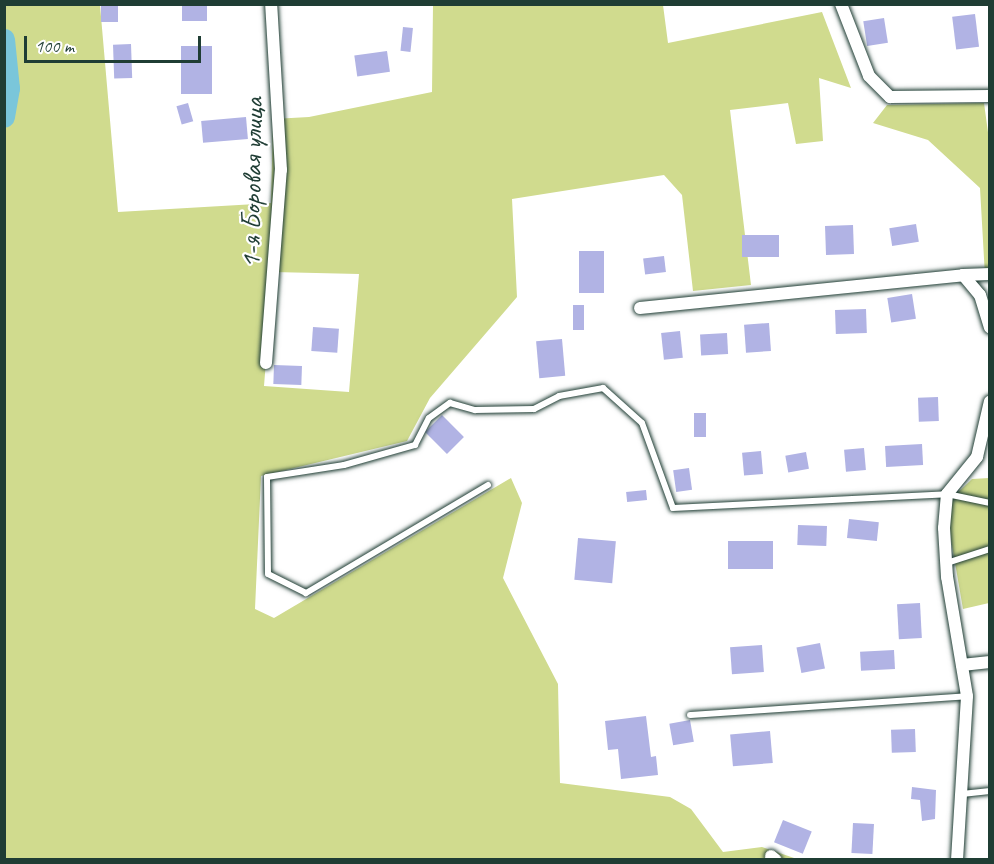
<!DOCTYPE html>
<html>
<head>
<meta charset="utf-8">
<style>
	body { margin:0 }
	#map { position:relative; width:994px; height:864px; overflow:hidden; background:#fff; font-family:Caveat,sans-serif }
	div>[style] { position:absolute }
	[style*='--x'] { left:calc(var(--x)*1px); top:calc(var(--y)*1px); width:calc(var(--w)*1px); rotate:calc(var(--a)*1deg) }
	.green>* { inset:0; background:#d0db8e }
	.river>* { height:21px; margin:-10.5px; padding:0 10.5px; transform-origin:10.5px; border-radius:10.5px; background:#7ac6da }
	.building>* { inset:0; background:#b1b3e4; transform-origin:0 0 }
	.roads { filter:drop-shadow(0 0 2px #1f3d34) drop-shadow(0 0 2px #1f3d34) }
	.service>* { height:6px; margin:-3px; padding:0 3px; transform-origin:3px; border-radius:3px; background:#fff }
	.minor>* { height:12px; margin:-6px; padding:0 6px; transform-origin:6px; border-radius:6px; background:#fff }
	span { translate:-50% -50%; white-space:nowrap; text-align:center; line-height:1.15; -webkit-text-stroke:4.5px #fff; paint-order:stroke }
	.street-label { font-size:28px; color:#1f3d34 }
	.frame { position:absolute; inset:0; border:6px solid #1f3d34; pointer-events:none }
	.scale { position:absolute; left:24px; top:36px; width:177px; height:27px; box-sizing:border-box; border:3px solid #1f3d34; border-top:0; padding-left:8px; font-size:18px; line-height:21px; white-space:nowrap; color:#1f3d34; -webkit-text-stroke:4px #fff; paint-order:stroke }
</style>
</head>
<body>
<div id="map">
	<div class="green">
		<div style="clip-path:polygon(evenodd,5px 5px,100px 5px,118px 212px,271px 203px,273px 119px,309px 117px,432px 92px,433px 5px,663px 5px,668px 43px,822px 12px,851px 88px,819px 78px,823px 141px,796px 144px,788px 103px,730px 110px,751px 285px,693px 291px,682px 195px,664px 175px,512px 199px,517px 297px,430px 398px,407px 441px,261px 476px,255px 609px,274px 618px,511px 478px,522px 503px,503px 578px,558px 684px,560px 783px,670px 797px,691px 809px,723px 852px,762px 847px,797px 859px,5px 860px,5px 5px,273px 272px,359px 274px,349px 392px,264px 386px,273px 272px)"></div>
		<div style="clip-path:polygon(984px 103px,990px 147px,989px 276px,985px 276px,980px 188px,928px 140px,873px 123px,887px 105px)"></div>
		<div style="clip-path:polygon(989px 478px,989px 603px,963px 609px,945px 505px,972px 479px)"></div>
	</div>
	<div class="river">
		<div style="--x:4;--y:39;--w:49;--a:84.2"></div>
		<div style="--x:9;--y:88;--w:29;--a:100"></div>
	</div>
	<div class="building">
		<div style="left:101px;top:4px;width:17px;height:18px"></div>
		<div style="left:182px;top:4px;width:25px;height:17px"></div>
		<div style="left:975px;top:14px;width:33px;height:23px;rotate:83deg"></div>
		<div style="left:884px;top:18px;width:25px;height:21px;rotate:81deg"></div>
		<div style="left:403px;top:27px;width:10px;height:24px;rotate:6deg"></div>
		<div style="left:131px;top:44px;width:34px;height:18px;rotate:88deg"></div>
		<div style="left:181px;top:46px;width:31px;height:48px"></div>
		<div style="left:387px;top:51px;width:21px;height:33px;rotate:82deg"></div>
		<div style="left:188px;top:103px;width:19px;height:12px;rotate:74deg"></div>
		<div style="left:246px;top:117px;width:22px;height:45px;rotate:85deg"></div>
		<div style="left:916px;top:224px;width:18px;height:27px;rotate:81deg"></div>
		<div style="left:853px;top:225px;width:29px;height:28px;rotate:88deg"></div>
		<div style="left:742px;top:235px;width:37px;height:22px"></div>
		<div style="left:579px;top:251px;width:25px;height:42px"></div>
		<div style="left:664px;top:256px;width:16px;height:21px;rotate:83deg"></div>
		<div style="left:912px;top:294px;width:25px;height:25px;rotate:81deg"></div>
		<div style="left:573px;top:305px;width:11px;height:25px"></div>
		<div style="left:866px;top:309px;width:24px;height:31px;rotate:88deg"></div>
		<div style="left:769px;top:323px;width:28px;height:25px;rotate:86deg"></div>
		<div style="left:313px;top:327px;width:26px;height:24px;rotate:4deg"></div>
		<div style="left:680px;top:331px;width:27px;height:19px;rotate:84deg"></div>
		<div style="left:727px;top:333px;width:21px;height:27px;rotate:87deg"></div>
		<div style="left:562px;top:339px;width:37px;height:26px;rotate:85deg"></div>
		<div style="left:274px;top:365px;width:28px;height:19px;rotate:2deg"></div>
		<div style="left:938px;top:397px;width:24px;height:20px;rotate:88deg"></div>
		<div style="left:694px;top:413px;width:12px;height:24px"></div>
		<div style="left:442px;top:415px;width:31px;height:24px;rotate:45deg"></div>
		<div style="left:922px;top:444px;width:21px;height:37px;rotate:87deg"></div>
		<div style="left:864px;top:448px;width:22px;height:20px;rotate:85deg"></div>
		<div style="left:761px;top:451px;width:23px;height:19px;rotate:85deg"></div>
		<div style="left:806px;top:452px;width:17px;height:21px;rotate:80deg"></div>
		<div style="left:689px;top:468px;width:22px;height:16px;rotate:82deg"></div>
		<div style="left:646px;top:490px;width:10px;height:20px;rotate:84deg"></div>
		<div style="left:849px;top:519px;width:30px;height:19px;rotate:6deg"></div>
		<div style="left:798px;top:525px;width:29px;height:20px;rotate:2deg"></div>
		<div style="left:578px;top:538px;width:38px;height:42px;rotate:5deg"></div>
		<div style="left:728px;top:541px;width:45px;height:28px"></div>
		<div style="left:920px;top:603px;width:35px;height:23px;rotate:87deg"></div>
		<div style="left:820px;top:643px;width:26px;height:24px;rotate:79deg"></div>
		<div style="left:762px;top:645px;width:27px;height:32px;rotate:86deg"></div>
		<div style="left:894px;top:650px;width:19px;height:34px;rotate:87deg"></div>
		<div style="clip-path:polygon(646px 716px,651px 757px,656px 756px,658px 775px,621px 779px,618px 749px,608px 750px,605px 721px)"></div>
		<div style="left:690px;top:720px;width:22px;height:21px;rotate:80deg"></div>
		<div style="left:915px;top:729px;width:23px;height:24px;rotate:88deg"></div>
		<div style="left:770px;top:731px;width:32px;height:40px;rotate:85deg"></div>
		<div style="clip-path:polygon(912px 787px,936px 790px,935px 819px,922px 821px,920px 800px,911px 799px)"></div>
		<div style="left:783px;top:820px;width:31px;height:24px;rotate:22deg"></div>
		<div style="left:853px;top:823px;width:21px;height:30px;rotate:3deg"></div>
	</div>
	<div class="roads">
		<div class="service">
			<div style="--x:488;--y:485;--w:212;--a:149.3"></div>
			<div style="--x:306;--y:593;--w:42;--a:-153.4"></div>
			<div style="--x:268;--y:574;--w:97;--a:-90.6"></div>
			<div style="--x:267;--y:477;--w:78;--a:-8.9"></div>
			<div style="--x:344;--y:465;--w:74;--a:-15.7"></div>
			<div style="--x:415;--y:445;--w:30;--a:-63"></div>
			<div style="--x:429;--y:418;--w:26;--a:-36"></div>
			<div style="--x:450;--y:403;--w:26;--a:16"></div>
			<div style="--x:475;--y:410;--w:59;--a:-1"></div>
			<div style="--x:534;--y:409;--w:28;--a:-27"></div>
			<div style="--x:559;--y:396;--w:45;--a:-10.3"></div>
			<div style="--x:603;--y:388;--w:52;--a:41.9"></div>
			<div style="--x:642;--y:423;--w:90;--a:70"></div>
			<div style="--x:673;--y:508;--w:274;--a:-2.9"></div>
			<div style="--x:947;--y:494;--w:44;--a:11.8"></div>
			<div style="--x:947;--y:563;--w:45;--a:-18"></div>
			<div style="--x:690;--y:715;--w:278;--a:-3.9"></div>
			<div style="--x:962;--y:794;--w:28;--a:-6"></div>
		</div>
		<div class="minor">
			<div style="--x:841;--y:4;--w:77;--a:68.7"></div>
			<div style="--x:869;--y:76;--w:30;--a:45"></div>
			<div style="--x:890;--y:97;--w:100;--a:-0.6"></div>
			<div style="--x:963;--y:275;--w:27;--a:-2"></div>
			<div style="--x:640;--y:308;--w:325;--a:-5.8"></div>
			<div style="--x:963;--y:275;--w:26;--a:50"></div>
			<div style="--x:980;--y:295;--w:34;--a:73"></div>
			<div style="--x:266;--y:363;--w:194;--a:-85.6"></div>
			<div style="--x:281;--y:170;--w:166;--a:-93.4"></div>
			<div style="--x:962;--y:665;--w:28;--a:-6"></div>
			<div style="--x:771;--y:856;--w:6;--a:39"></div>
			<div style="--x:957;--y:860;--w:164;--a:-86.5"></div>
			<div style="--x:967;--y:696;--w:121;--a:-99.5"></div>
			<div style="--x:947;--y:577;--w:49;--a:-93.5"></div>
			<div style="--x:944;--y:528;--w:34;--a:-85"></div>
			<div style="--x:947;--y:494;--w:48;--a:-51"></div>
			<div style="--x:977;--y:457;--w:57;--a:-76.9"></div>
		</div>
	</div>
	<div class="street-label">
		<span style="left:252px;top:183px;rotate:-89deg">1-я Боровая улица</span>
	</div>
	<div class="frame"></div>
	<div class="scale">100 m</div>
</div>
</body>
</html>
